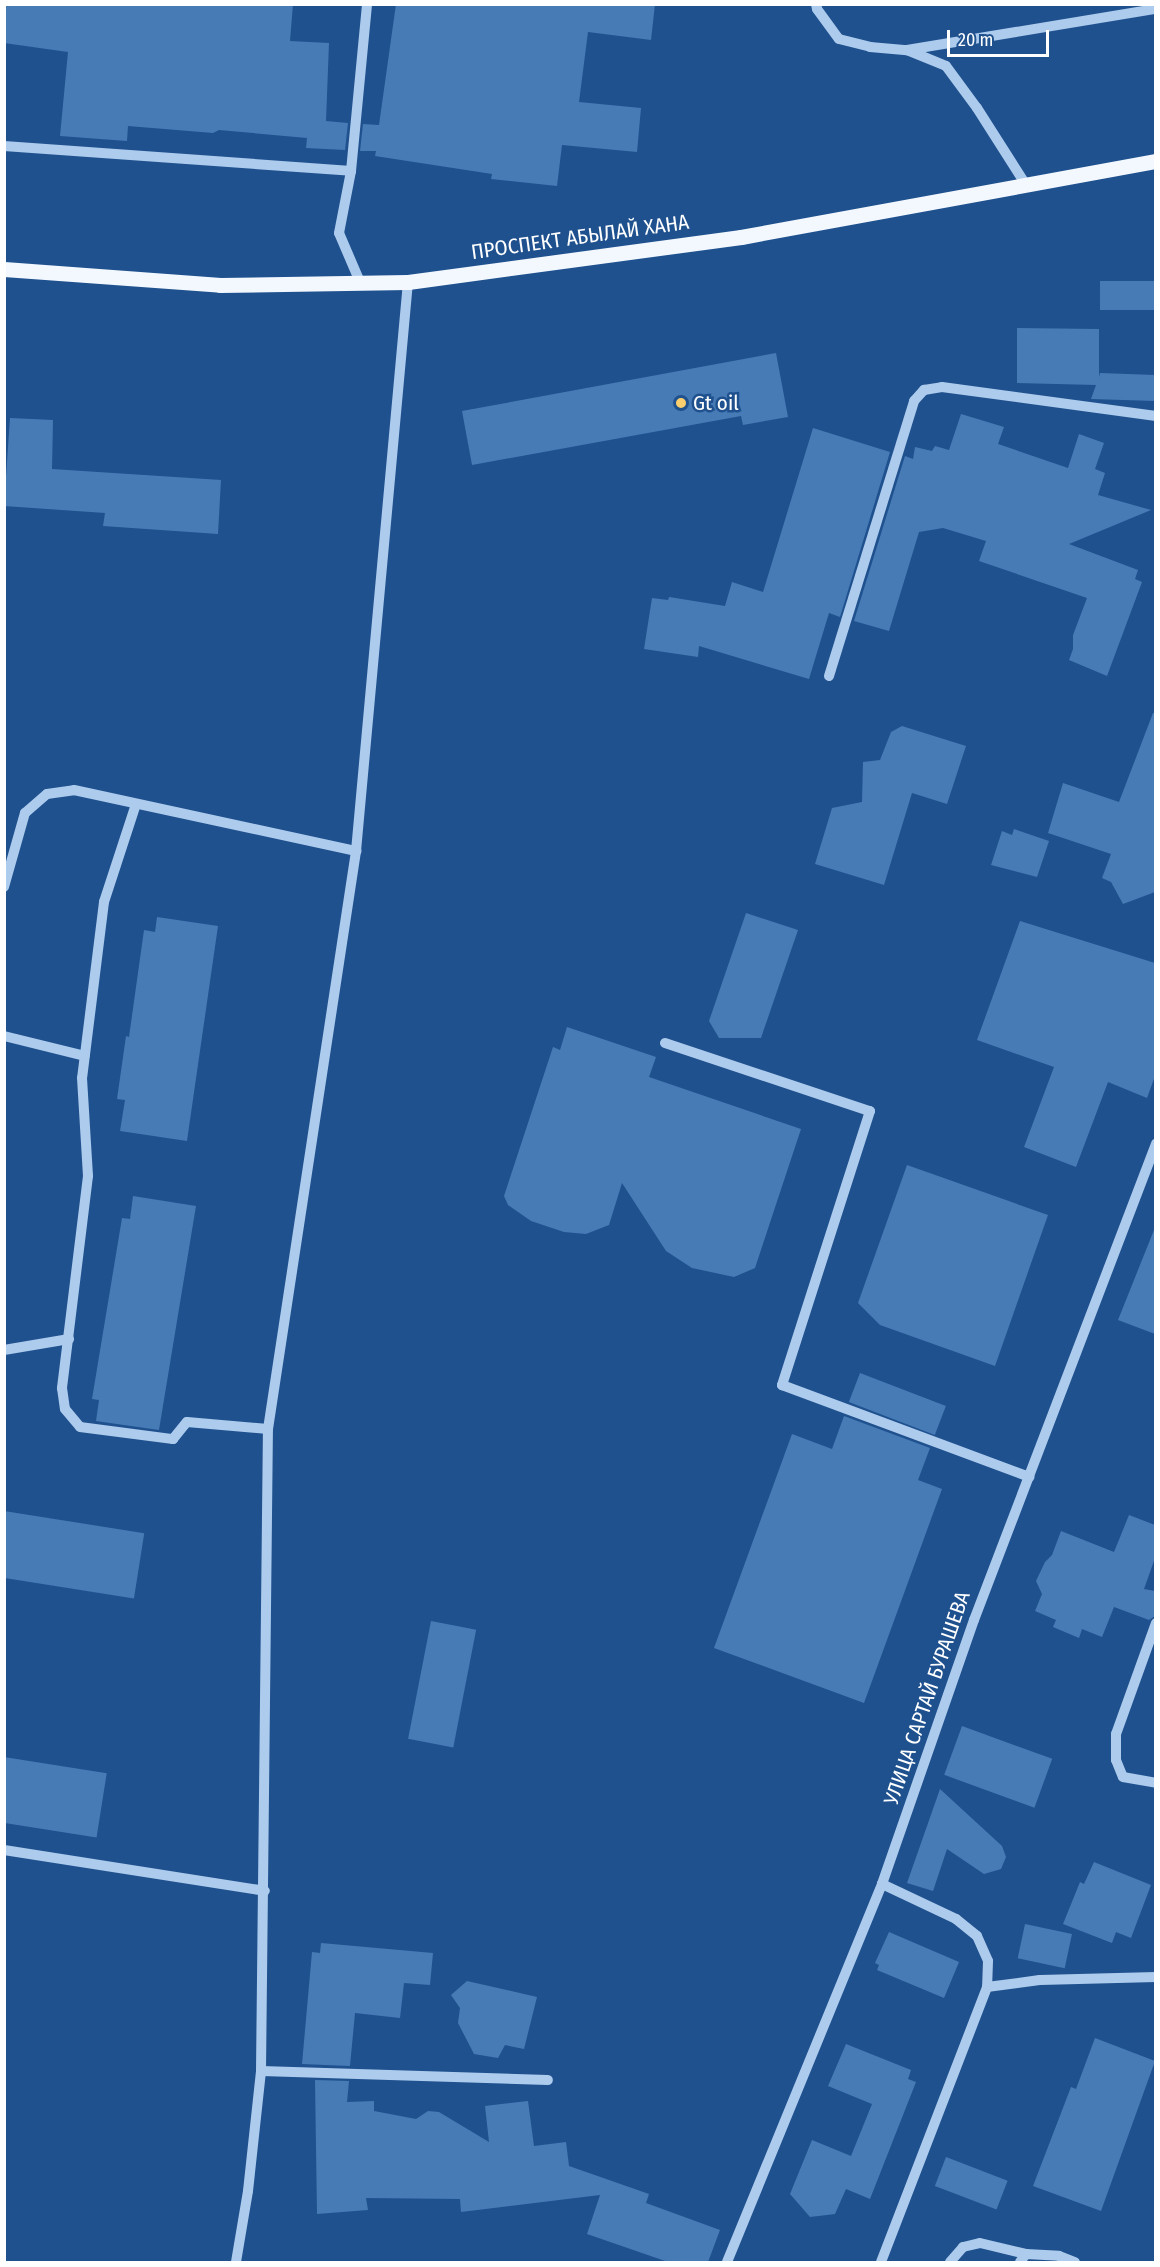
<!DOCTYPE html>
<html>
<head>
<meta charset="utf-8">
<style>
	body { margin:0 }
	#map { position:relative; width:1160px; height:2267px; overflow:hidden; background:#1f518e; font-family:"Fira Sans Condensed",sans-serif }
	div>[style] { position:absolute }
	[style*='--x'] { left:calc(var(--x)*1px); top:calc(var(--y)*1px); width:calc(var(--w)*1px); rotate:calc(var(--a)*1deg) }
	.building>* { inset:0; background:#477bb6; transform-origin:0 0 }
	.minor>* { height:10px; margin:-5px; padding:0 5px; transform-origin:5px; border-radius:5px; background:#adcbed }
	.major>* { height:15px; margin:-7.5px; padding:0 7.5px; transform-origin:7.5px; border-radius:7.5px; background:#f3f8ff }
	.dots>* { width:16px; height:16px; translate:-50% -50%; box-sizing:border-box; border:3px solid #1f518e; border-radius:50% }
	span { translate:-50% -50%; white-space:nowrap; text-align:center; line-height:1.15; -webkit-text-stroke:5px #1f518e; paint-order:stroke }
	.street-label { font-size:21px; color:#fff }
	.poi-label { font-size:21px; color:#fff }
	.left { translate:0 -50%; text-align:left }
	.frame { position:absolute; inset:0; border:6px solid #fff; pointer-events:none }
	.scale { position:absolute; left:947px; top:30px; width:102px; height:27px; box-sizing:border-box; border:3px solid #fff; border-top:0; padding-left:8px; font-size:18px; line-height:21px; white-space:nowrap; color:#fff; -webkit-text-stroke:4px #1f518e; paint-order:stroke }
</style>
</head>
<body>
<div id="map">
	<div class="building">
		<div style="clip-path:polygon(4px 4px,293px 4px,290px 41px,329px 43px,326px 121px,348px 123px,345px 150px,306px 148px,307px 138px,219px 130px,213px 133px,128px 126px,127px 141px,60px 136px,68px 52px,4px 43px)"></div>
		<div style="clip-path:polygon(396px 4px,655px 4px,651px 40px,588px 32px,579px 102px,641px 108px,637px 152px,562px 145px,557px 186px,491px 179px,492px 174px,375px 156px,376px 151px,360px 151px,363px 124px,379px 125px)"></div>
		<div style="left:1155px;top:281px;width:29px;height:55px;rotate:90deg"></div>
		<div style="clip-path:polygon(1017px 328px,1099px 329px,1099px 377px,1100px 373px,1155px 375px,1155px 401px,1091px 399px,1096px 385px,1017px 383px)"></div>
		<div style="clip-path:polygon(776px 353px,788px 417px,743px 425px,741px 416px,472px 465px,462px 411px)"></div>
		<div style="clip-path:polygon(961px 414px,1004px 427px,998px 444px,1068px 468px,1079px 434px,1104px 443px,1095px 469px,1105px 473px,1098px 495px,1151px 510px,1069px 544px,1138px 570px,1135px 579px,1142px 582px,1107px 676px,1069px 660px,1073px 649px,1073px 635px,1087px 598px,979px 561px,986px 541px,943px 528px,919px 532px,889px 631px,854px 621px,905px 456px,913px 459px,915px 447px,932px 451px,935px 446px,949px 450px)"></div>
		<div style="clip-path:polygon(10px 418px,53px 420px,52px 469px,221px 480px,218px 534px,103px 526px,105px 513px,4px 506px)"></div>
		<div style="clip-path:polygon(813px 428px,890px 452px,840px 617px,829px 613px,809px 679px,699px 646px,698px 657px,644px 649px,652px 598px,668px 600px,669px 597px,725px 606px,732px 582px,763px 592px)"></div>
		<div style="clip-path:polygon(1153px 713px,1155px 713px,1155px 892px,1123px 904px,1111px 882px,1102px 878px,1111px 854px,1048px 833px,1063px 783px,1119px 802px)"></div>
		<div style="clip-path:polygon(902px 726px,966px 746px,947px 804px,912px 793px,884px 885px,815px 864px,832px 808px,862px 802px,863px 762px,880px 760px,891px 732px)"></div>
		<div style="clip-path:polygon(1014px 829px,1049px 841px,1037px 877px,991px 865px,1002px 831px,1012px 835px)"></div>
		<div style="clip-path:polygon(746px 913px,798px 930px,761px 1038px,719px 1038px,709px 1021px)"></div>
		<div style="clip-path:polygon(157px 917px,218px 926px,187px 1141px,120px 1131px,125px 1100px,117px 1099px,126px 1036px,129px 1037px,144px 930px,155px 932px)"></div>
		<div style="clip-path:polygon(1020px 921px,1155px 963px,1155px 1076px,1147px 1098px,1108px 1082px,1076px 1167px,1024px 1147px,1054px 1067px,977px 1040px)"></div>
		<div style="clip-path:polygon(567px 1027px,656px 1057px,649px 1077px,801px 1129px,755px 1268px,734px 1277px,692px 1268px,666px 1251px,622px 1183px,609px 1225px,586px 1234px,564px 1232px,531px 1221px,508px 1205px,504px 1196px,553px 1047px,560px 1050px)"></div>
		<div style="clip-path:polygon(907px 1165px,1048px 1215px,995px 1366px,880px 1325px,858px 1303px)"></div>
		<div style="clip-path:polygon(133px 1196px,196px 1206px,159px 1430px,96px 1421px,99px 1400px,92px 1399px,122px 1218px,130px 1219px)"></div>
		<div style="clip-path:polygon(1154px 1230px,1155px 1230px,1155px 1334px,1118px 1320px)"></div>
		<div style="left:860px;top:1373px;width:92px;height:31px;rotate:21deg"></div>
		<div style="clip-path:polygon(844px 1416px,930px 1448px,918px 1480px,942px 1489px,864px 1703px,714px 1648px,792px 1434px,832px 1449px)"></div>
		<div style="left:4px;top:1511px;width:142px;height:66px;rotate:9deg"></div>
		<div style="clip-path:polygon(1129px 1515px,1155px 1525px,1155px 1558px,1144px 1589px,1155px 1591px,1155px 1616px,1149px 1620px,1114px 1607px,1102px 1637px,1082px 1629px,1079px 1638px,1053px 1627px,1056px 1620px,1035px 1611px,1042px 1594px,1036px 1581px,1045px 1562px,1052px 1555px,1061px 1531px,1114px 1552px)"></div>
		<div style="left:431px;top:1621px;width:46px;height:120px;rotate:11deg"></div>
		<div style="left:962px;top:1726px;width:96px;height:52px;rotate:20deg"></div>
		<div style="left:4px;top:1757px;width:104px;height:65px;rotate:9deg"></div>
		<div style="clip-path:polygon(940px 1789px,1002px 1846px,1006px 1857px,1001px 1869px,984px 1874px,947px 1849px,933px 1891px,907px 1883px)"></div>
		<div style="clip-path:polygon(1094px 1862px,1151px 1885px,1131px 1938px,1116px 1932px,1112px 1943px,1063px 1924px,1080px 1882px,1084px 1884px)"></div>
		<div style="left:1025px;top:1924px;width:48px;height:35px;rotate:12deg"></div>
		<div style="clip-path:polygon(889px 1932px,959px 1962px,944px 1998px,877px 1970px,879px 1965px,875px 1963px)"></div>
		<div style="clip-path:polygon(321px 1943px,433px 1953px,430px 1985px,404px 1983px,400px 2018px,355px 2013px,350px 2066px,302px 2064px,312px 1952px,320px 1953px)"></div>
		<div style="clip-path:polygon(467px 1981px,537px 1997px,524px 2049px,505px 2045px,498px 2058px,474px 2054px,458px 2023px,460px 2008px,451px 1995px)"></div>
		<div style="clip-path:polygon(1095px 2038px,1155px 2061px,1101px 2211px,1033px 2186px,1071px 2087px,1076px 2089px)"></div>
		<div style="clip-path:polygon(846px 2044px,911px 2070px,908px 2079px,916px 2082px,870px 2199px,846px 2189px,835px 2214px,810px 2217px,790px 2194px,812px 2140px,851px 2156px,872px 2104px,828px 2086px)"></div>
		<div style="clip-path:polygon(315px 2080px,349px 2081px,347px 2102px,374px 2101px,374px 2111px,416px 2119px,428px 2111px,439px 2112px,489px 2142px,485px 2106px,528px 2101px,534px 2146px,566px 2142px,569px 2166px,649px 2194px,646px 2203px,720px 2230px,708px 2262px,668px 2262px,587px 2234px,600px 2195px,461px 2212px,460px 2199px,366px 2198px,368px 2210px,317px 2214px)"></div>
		<div style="left:946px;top:2157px;width:66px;height:31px;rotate:21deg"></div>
	</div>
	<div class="minor">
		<div style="--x:816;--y:4;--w:5;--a:79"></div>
		<div style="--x:817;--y:9;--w:37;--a:54"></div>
		<div style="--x:839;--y:39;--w:32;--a:14"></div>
		<div style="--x:870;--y:47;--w:37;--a:5"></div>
		<div style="--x:907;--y:50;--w:252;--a:-9.4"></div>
		<div style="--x:907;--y:50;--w:42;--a:22.3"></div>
		<div style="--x:946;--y:66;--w:52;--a:53.6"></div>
		<div style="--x:977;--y:108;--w:91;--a:57.5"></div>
		<div style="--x:4;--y:146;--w:348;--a:4.1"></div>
		<div style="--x:360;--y:282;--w:53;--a:-113.2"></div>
		<div style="--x:339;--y:233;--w:63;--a:-79"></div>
		<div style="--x:351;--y:171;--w:168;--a:-84.5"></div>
		<div style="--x:829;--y:676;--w:288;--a:-72.8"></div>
		<div style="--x:914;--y:401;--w:15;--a:-48"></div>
		<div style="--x:924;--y:390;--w:18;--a:-9"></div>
		<div style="--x:942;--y:387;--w:216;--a:7.7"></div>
		<div style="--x:136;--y:804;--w:103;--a:108.1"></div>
		<div style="--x:104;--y:902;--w:177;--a:97.1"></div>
		<div style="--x:82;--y:1078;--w:98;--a:86.5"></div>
		<div style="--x:88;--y:1176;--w:214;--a:97"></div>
		<div style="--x:62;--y:1388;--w:21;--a:82"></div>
		<div style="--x:65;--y:1409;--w:23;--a:50"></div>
		<div style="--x:80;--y:1427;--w:94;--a:7.4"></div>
		<div style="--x:173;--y:1439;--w:22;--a:-51"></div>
		<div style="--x:187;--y:1422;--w:81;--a:4.9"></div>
		<div style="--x:4;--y:887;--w:77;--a:-74.2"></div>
		<div style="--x:25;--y:813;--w:29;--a:-41"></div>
		<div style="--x:47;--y:794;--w:27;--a:-8"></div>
		<div style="--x:74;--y:790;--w:289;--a:12.2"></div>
		<div style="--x:4;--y:1036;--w:83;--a:13.9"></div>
		<div style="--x:665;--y:1043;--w:216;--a:18.4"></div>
		<div style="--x:870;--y:1111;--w:288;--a:107.8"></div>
		<div style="--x:782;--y:1385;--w:264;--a:20.4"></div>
		<div style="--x:4;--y:1350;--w:66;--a:-9.6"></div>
		<div style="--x:1156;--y:1623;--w:118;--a:109.8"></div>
		<div style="--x:1116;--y:1734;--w:26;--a:90"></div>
		<div style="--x:1116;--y:1760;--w:18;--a:68"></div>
		<div style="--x:1123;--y:1777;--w:34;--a:10"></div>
		<div style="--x:4;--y:1850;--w:264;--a:8.9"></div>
		<div style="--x:882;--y:1884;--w:82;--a:25.3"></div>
		<div style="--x:956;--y:1919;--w:27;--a:39"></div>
		<div style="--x:977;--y:1936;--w:27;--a:66"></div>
		<div style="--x:988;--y:1961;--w:26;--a:92"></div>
		<div style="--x:261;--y:2071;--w:287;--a:1.8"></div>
		<div style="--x:236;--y:2262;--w:72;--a:-80.4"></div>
		<div style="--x:248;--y:2191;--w:121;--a:-83.8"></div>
		<div style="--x:261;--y:2071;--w:642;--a:-89.38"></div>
		<div style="--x:268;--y:1429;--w:585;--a:-81.34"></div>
		<div style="--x:356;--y:851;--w:571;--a:-84.78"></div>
		<div style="--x:727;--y:2262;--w:409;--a:-67.7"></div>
		<div style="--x:882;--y:1884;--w:280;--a:-70.8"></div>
		<div style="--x:974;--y:1620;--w:510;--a:-69.08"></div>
		<div style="--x:881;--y:2262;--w:295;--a:-68.9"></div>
		<div style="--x:987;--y:1987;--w:53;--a:-7.5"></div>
		<div style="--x:1040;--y:1980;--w:116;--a:-1.5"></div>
		<div style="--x:950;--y:2262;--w:20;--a:-49"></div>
		<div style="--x:963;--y:2247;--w:17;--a:-13"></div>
		<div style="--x:980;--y:2243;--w:47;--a:13.4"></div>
		<div style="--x:1020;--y:2262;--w:10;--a:-53"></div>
		<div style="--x:1026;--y:2254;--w:33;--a:3"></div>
		<div style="--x:1059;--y:2256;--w:17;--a:21"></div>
	</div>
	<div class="major">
		<div style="--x:4;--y:269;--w:217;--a:4.2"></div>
		<div style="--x:220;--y:285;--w:188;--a:-0.9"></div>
		<div style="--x:408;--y:282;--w:336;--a:-7.7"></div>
		<div style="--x:741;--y:237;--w:422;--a:-10.4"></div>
	</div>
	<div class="dots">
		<div style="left:681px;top:403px;background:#fbcf6d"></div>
	</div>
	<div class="street-label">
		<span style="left:580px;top:237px;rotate:-8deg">ПРОСПЕКТ АБЫЛАЙ ХАНА</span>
		<span style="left:927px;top:1698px;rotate:-71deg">УЛИЦА САРТАЙ БУРАШЕВА</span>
	</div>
	<div class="poi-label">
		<span class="left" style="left:693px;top:403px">Gt oil</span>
	</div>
	<div class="frame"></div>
	<div class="scale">20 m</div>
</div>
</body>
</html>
